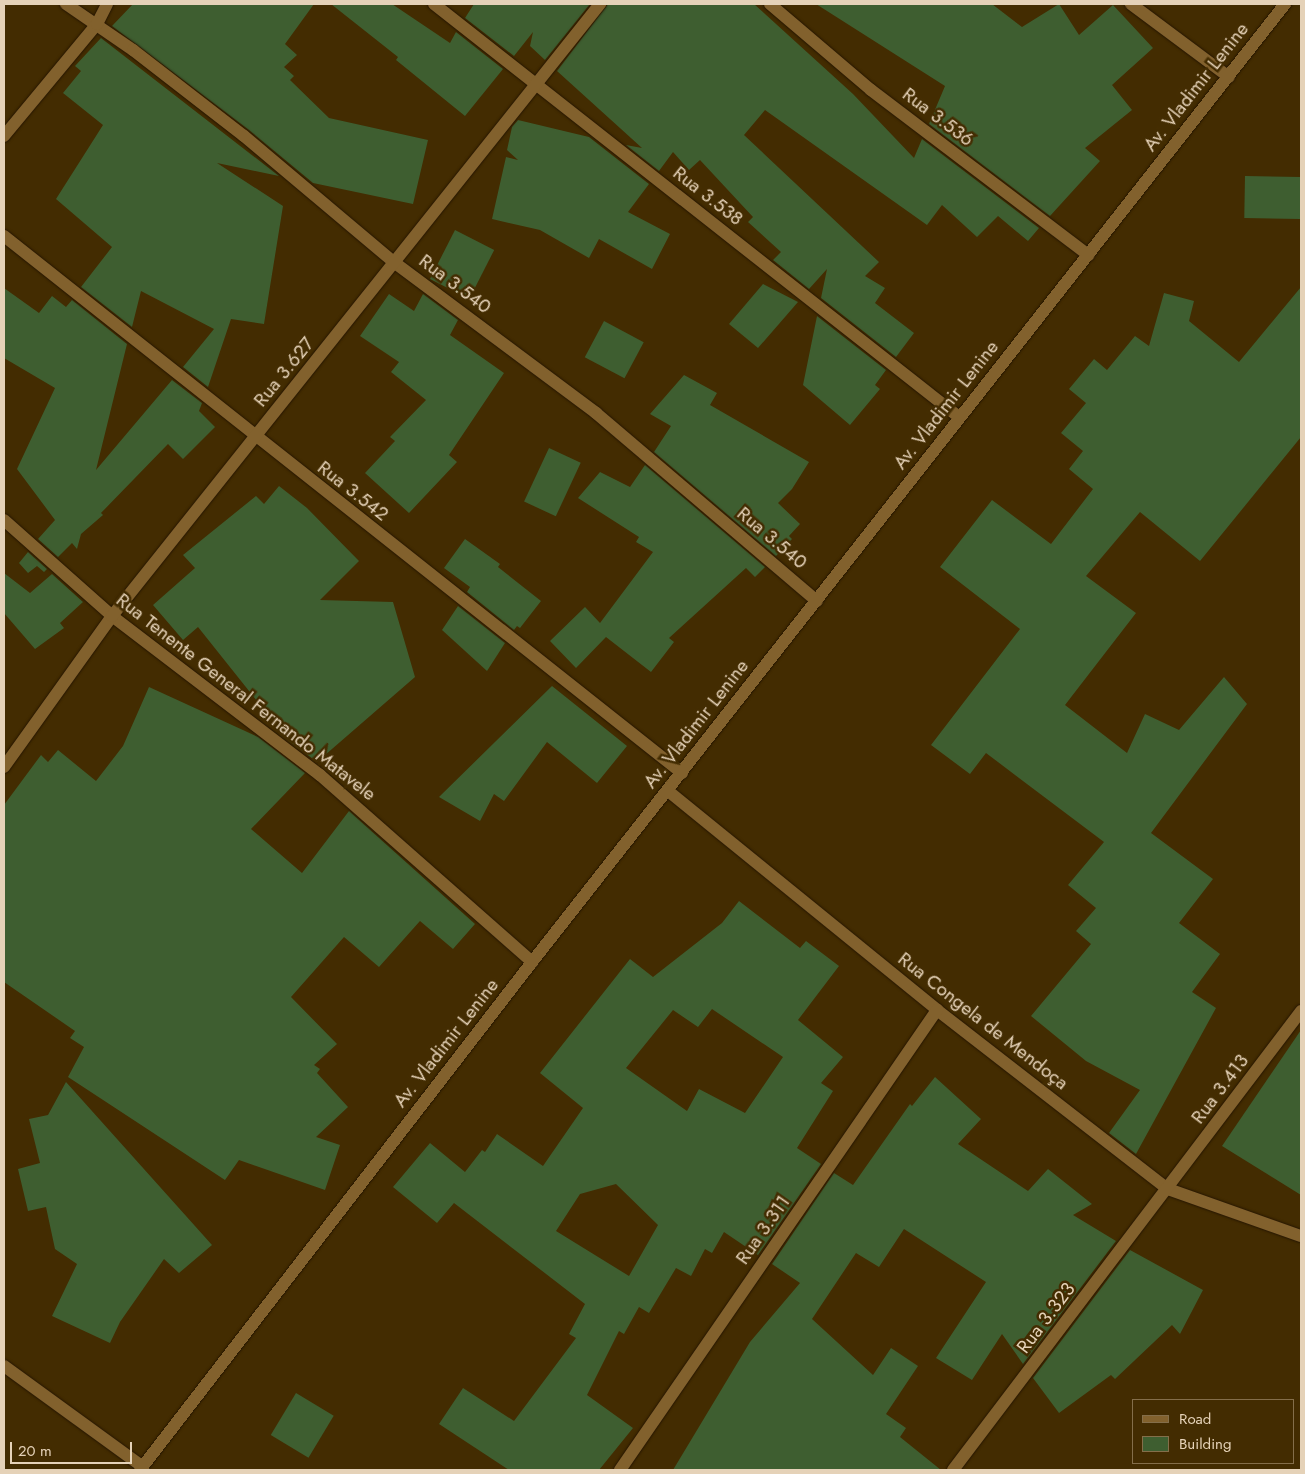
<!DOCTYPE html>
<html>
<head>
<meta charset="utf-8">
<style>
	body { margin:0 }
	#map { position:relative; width:1305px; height:1474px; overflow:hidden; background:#432c01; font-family:Jost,sans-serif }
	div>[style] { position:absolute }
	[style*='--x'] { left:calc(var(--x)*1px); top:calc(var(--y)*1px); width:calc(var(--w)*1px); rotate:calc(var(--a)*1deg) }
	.building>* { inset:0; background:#3e5e30; transform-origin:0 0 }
	.roads { filter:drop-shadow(0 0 1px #251500) drop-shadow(0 0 1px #251500) }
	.street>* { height:12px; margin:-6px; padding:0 6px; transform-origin:6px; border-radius:6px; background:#82612d }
	.secondary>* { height:12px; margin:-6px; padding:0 6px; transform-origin:6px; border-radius:6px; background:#82612d }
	span { translate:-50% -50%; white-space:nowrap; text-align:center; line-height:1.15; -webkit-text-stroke:5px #432c01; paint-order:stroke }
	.street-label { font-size:19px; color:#e5d2b8 }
	.frame { position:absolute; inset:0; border:5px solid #e5d2b8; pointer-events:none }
	.legend { position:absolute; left:1132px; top:1399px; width:162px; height:65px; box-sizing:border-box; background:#432c01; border:1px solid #846e4a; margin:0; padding:6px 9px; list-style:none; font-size:15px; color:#e5d2b8 }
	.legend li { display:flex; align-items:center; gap:10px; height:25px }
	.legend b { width:25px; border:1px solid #846e4a }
	.scale { position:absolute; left:10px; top:1442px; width:122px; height:22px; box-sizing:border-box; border:2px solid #e5d2b8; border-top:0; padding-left:6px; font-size:15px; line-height:18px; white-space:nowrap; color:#e5d2b8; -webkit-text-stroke:4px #432c01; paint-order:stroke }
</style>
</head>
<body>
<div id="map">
	<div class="building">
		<div style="clip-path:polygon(133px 4px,314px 4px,285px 44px,297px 55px,284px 67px,294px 76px,290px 80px,329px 118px,428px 140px,413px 204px,313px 183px,249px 130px,112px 26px)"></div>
		<div style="clip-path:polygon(331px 4px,392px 4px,450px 43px,456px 32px,503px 69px,465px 116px,396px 60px,398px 57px)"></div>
		<div style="clip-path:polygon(474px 4px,590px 4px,545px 60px,530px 46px,533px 32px,514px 56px,465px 18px)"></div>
		<div style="clip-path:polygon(608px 4px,754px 4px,853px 94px,914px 158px,922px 139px,1039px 228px,1028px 241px,998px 216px,977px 237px,942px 205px,927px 225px,765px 110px,744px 135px,879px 262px,865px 276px,885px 288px,875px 303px,914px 333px,896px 357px,821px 298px,827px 269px,809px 289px,773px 260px,781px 252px,748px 222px,753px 217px,700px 160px,689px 170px,673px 152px,659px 171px,626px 145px,642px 148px,557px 71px)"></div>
		<div style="clip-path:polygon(816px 4px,992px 4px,1022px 27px,1059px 4px,1079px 35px,1113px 5px,1153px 48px,1112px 85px,1132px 110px,1085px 148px,1100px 161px,1050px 216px,929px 124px,945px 86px)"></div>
		<div style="clip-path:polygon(101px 38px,279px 176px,217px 163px,283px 206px,264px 324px,231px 319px,208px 387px,183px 367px,214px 329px,141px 291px,132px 327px,81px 287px,112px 247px,56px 199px,103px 125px,63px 93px,81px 71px,75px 66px)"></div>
		<div style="clip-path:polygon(518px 120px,589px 137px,649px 184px,628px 212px,670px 234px,652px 269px,599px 239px,589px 258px,540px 230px,492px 219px,506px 157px,518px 160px,507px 150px,512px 127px)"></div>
		<div style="left:1245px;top:176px;width:56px;height:42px;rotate:1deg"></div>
		<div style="left:455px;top:230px;width:44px;height:55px;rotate:27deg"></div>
		<div style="clip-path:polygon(763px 284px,798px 302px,758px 348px,729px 324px)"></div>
		<div style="clip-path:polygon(1301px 287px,1301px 437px,1200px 561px,1140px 512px,1086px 576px,1136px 613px,1065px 705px,1127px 753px,1145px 714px,1179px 730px,1224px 677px,1247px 704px,1151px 833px,1213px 879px,1179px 923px,1220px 954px,1192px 992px,1216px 1008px,1136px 1154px,1109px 1133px,1140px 1090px,1086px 1061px,1031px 1016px,1091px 944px,1076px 931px,1096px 908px,1068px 885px,1104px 842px,986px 753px,970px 774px,931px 745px,1020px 629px,940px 567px,992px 500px,1051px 544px,1093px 489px,1069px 469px,1083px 451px,1061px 433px,1086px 403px,1069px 389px,1094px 359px,1107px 370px,1135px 336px,1149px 346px,1164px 293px,1194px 301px,1189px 321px,1239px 362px)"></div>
		<div style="clip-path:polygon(4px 288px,39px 313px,52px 296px,66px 307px,72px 300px,127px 344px,96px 470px,172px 380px,202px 403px,199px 411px,215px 427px,183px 459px,168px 444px,101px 513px,103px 515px,81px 534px,77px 549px,72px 543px,58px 557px,38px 539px,55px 520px,17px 469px,55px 388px,4px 358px)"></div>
		<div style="clip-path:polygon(389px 294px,414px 311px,423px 294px,458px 320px,450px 335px,504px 373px,449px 455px,457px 462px,409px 513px,365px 473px,395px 441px,390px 437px,426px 400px,391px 372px,399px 362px,360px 336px)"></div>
		<div style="clip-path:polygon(817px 316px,886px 370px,875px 385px,880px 389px,850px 425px,803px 385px)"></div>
		<div style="left:604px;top:321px;width:45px;height:41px;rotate:28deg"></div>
		<div style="clip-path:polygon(684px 375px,717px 393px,710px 405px,809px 462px,792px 489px,778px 503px,800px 524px,789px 536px,792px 539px,776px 556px,654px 452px,671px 426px,650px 414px)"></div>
		<div style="left:549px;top:448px;width:35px;height:59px;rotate:25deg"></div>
		<div style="clip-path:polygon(645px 465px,765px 567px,755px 577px,746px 568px,669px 638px,674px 642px,651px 672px,606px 637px,576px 668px,550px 641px,585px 607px,600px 623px,653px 552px,636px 542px,639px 537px,578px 498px,600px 472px,630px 487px)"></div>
		<div style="clip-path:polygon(279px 486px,307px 508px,359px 561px,320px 600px,393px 602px,415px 677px,317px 762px,289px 741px,198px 627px,183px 640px,153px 605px,195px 568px,183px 555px,256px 496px,264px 504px)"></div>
		<div style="clip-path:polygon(465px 539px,500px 564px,498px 567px,541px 601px,520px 628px,517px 626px,514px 630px,467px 592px,470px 587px,444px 568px)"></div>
		<div style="clip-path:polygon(28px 552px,47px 569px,44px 572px,37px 566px,28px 573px,19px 563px)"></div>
		<div style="clip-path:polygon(4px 573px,30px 593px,52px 574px,83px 602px,60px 623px,64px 628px,35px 649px,4px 613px)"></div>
		<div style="clip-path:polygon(458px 606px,505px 643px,487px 671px,442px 630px)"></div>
		<div style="clip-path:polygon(552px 686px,627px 746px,597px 783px,547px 742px,504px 801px,494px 794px,480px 821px,439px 797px)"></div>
		<div style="clip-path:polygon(149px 687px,258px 737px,305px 773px,251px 829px,302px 873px,349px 811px,475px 924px,453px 949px,420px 921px,379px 967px,344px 937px,291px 997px,337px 1044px,314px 1065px,320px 1069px,317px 1073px,348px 1107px,316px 1137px,340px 1145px,325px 1190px,239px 1160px,225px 1180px,68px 1077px,84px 1047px,70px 1038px,75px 1031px,4px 982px,4px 805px,41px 755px,48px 762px,58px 750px,96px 781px,123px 746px)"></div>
		<div style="clip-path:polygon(evenodd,739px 901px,800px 948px,806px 941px,839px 966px,798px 1020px,843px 1057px,821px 1083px,833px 1091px,797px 1148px,821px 1164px,758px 1255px,724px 1232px,712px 1253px,705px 1249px,691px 1276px,676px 1268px,649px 1313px,639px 1307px,624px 1334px,619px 1331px,587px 1395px,633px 1428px,599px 1470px,509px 1470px,439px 1424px,463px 1388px,514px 1421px,576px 1338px,569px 1334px,585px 1304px,454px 1203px,437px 1223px,393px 1187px,430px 1143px,465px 1172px,482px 1150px,485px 1152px,497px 1134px,543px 1166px,583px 1108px,540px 1073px,630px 959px,653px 977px,722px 923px,739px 901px,712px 1009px,783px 1057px,745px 1113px,699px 1089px,687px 1111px,626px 1068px,673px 1010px,698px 1027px,712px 1009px,739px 901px,616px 1184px,658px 1225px,629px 1276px,556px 1231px,580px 1194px,616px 1184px)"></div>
		<div style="clip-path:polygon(1301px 1030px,1301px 1195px,1222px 1146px)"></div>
		<div style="clip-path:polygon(935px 1077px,981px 1119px,958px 1144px,1028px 1191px,1048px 1169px,1092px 1204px,1073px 1215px,1116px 1241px,1023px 1364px,1002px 1334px,972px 1380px,936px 1358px,986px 1282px,904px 1229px,879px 1267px,856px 1253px,812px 1319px,873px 1375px,891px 1348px,918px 1366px,886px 1414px,906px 1428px,900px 1437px,941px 1470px,673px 1470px,750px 1342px,800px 1283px,772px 1264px,834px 1173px,853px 1185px,910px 1104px,912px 1106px)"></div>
		<div style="clip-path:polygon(66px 1082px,212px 1245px,179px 1273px,164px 1259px,120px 1322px,110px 1343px,52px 1316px,77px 1264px,55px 1249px,46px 1207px,28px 1211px,18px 1169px,40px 1163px,29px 1119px,48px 1115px)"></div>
		<div style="clip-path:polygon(1130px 1250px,1203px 1290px,1180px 1334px,1172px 1325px,1115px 1379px,1111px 1375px,1059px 1413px,1033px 1378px)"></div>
		<div style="left:296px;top:1393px;width:44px;height:49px;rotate:31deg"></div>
	</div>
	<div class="roads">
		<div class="street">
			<div style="--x:66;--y:4;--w:81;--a:34.5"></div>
			<div style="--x:133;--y:50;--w:140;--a:37.8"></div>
			<div style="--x:244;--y:136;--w:197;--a:40.1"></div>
			<div style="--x:395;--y:263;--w:251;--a:36.7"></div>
			<div style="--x:596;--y:413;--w:290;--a:40.4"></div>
			<div style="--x:434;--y:4;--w:668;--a:38.19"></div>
			<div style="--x:770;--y:4;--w:133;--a:40.4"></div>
			<div style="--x:871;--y:90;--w:273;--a:37.2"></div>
			<div style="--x:1131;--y:4;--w:122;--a:36.7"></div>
			<div style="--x:4;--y:136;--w:146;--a:-50.3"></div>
			<div style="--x:97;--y:24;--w:22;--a:-63"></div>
			<div style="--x:4;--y:236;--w:865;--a:38.38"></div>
			<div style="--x:4;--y:520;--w:144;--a:41.6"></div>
			<div style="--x:112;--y:616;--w:262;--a:37.4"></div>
			<div style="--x:320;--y:775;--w:283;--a:41.4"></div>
			<div style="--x:4;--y:767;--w:186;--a:-54.4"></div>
			<div style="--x:112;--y:616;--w:783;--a:-51.43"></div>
			<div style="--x:668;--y:791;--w:347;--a:39.1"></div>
			<div style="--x:937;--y:1010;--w:292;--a:37.8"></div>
			<div style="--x:1168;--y:1189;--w:141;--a:19.5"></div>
			<div style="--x:620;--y:1470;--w:559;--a:-55.43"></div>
			<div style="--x:953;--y:1470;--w:576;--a:-52.83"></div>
		</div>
		<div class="secondary">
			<div style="--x:4;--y:1366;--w:172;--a:36"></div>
			<div style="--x:140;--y:1470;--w:642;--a:-52.34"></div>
			<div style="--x:532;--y:962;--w:1219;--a:-51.83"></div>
		</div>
	</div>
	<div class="street-label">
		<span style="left:1196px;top:87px;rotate:-52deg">Av. Vladimir Lenine</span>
		<span style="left:938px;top:117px;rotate:37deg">Rua 3.536</span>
		<span style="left:708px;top:196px;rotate:38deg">Rua 3.538</span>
		<span style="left:455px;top:284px;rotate:37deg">Rua 3.540</span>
		<span style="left:284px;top:372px;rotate:-51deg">Rua 3.627</span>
		<span style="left:946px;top:405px;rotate:-52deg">Av. Vladimir Lenine</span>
		<span style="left:353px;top:491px;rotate:38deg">Rua 3.542</span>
		<span style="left:772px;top:538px;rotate:40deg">Rua 3.540</span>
		<span style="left:246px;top:697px;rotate:38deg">Rua Tenente General Fernando Matavele</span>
		<span style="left:696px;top:724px;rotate:-52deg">Av. Vladimir Lenine</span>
		<span style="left:983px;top:1021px;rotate:38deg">Rua Congela de Mendoça</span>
		<span style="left:446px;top:1043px;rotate:-52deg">Av. Vladimir Lenine</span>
		<span style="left:1220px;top:1089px;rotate:-53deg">Rua 3.413</span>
		<span style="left:763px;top:1230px;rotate:-55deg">Rua 3.311</span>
		<span style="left:1046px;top:1318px;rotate:-53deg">Rua 3.323</span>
	</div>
	<div class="frame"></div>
	<ul class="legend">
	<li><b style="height:6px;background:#82612d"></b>Road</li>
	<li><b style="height:14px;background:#3e5e30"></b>Building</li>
	</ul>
	<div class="scale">20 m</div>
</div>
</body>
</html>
